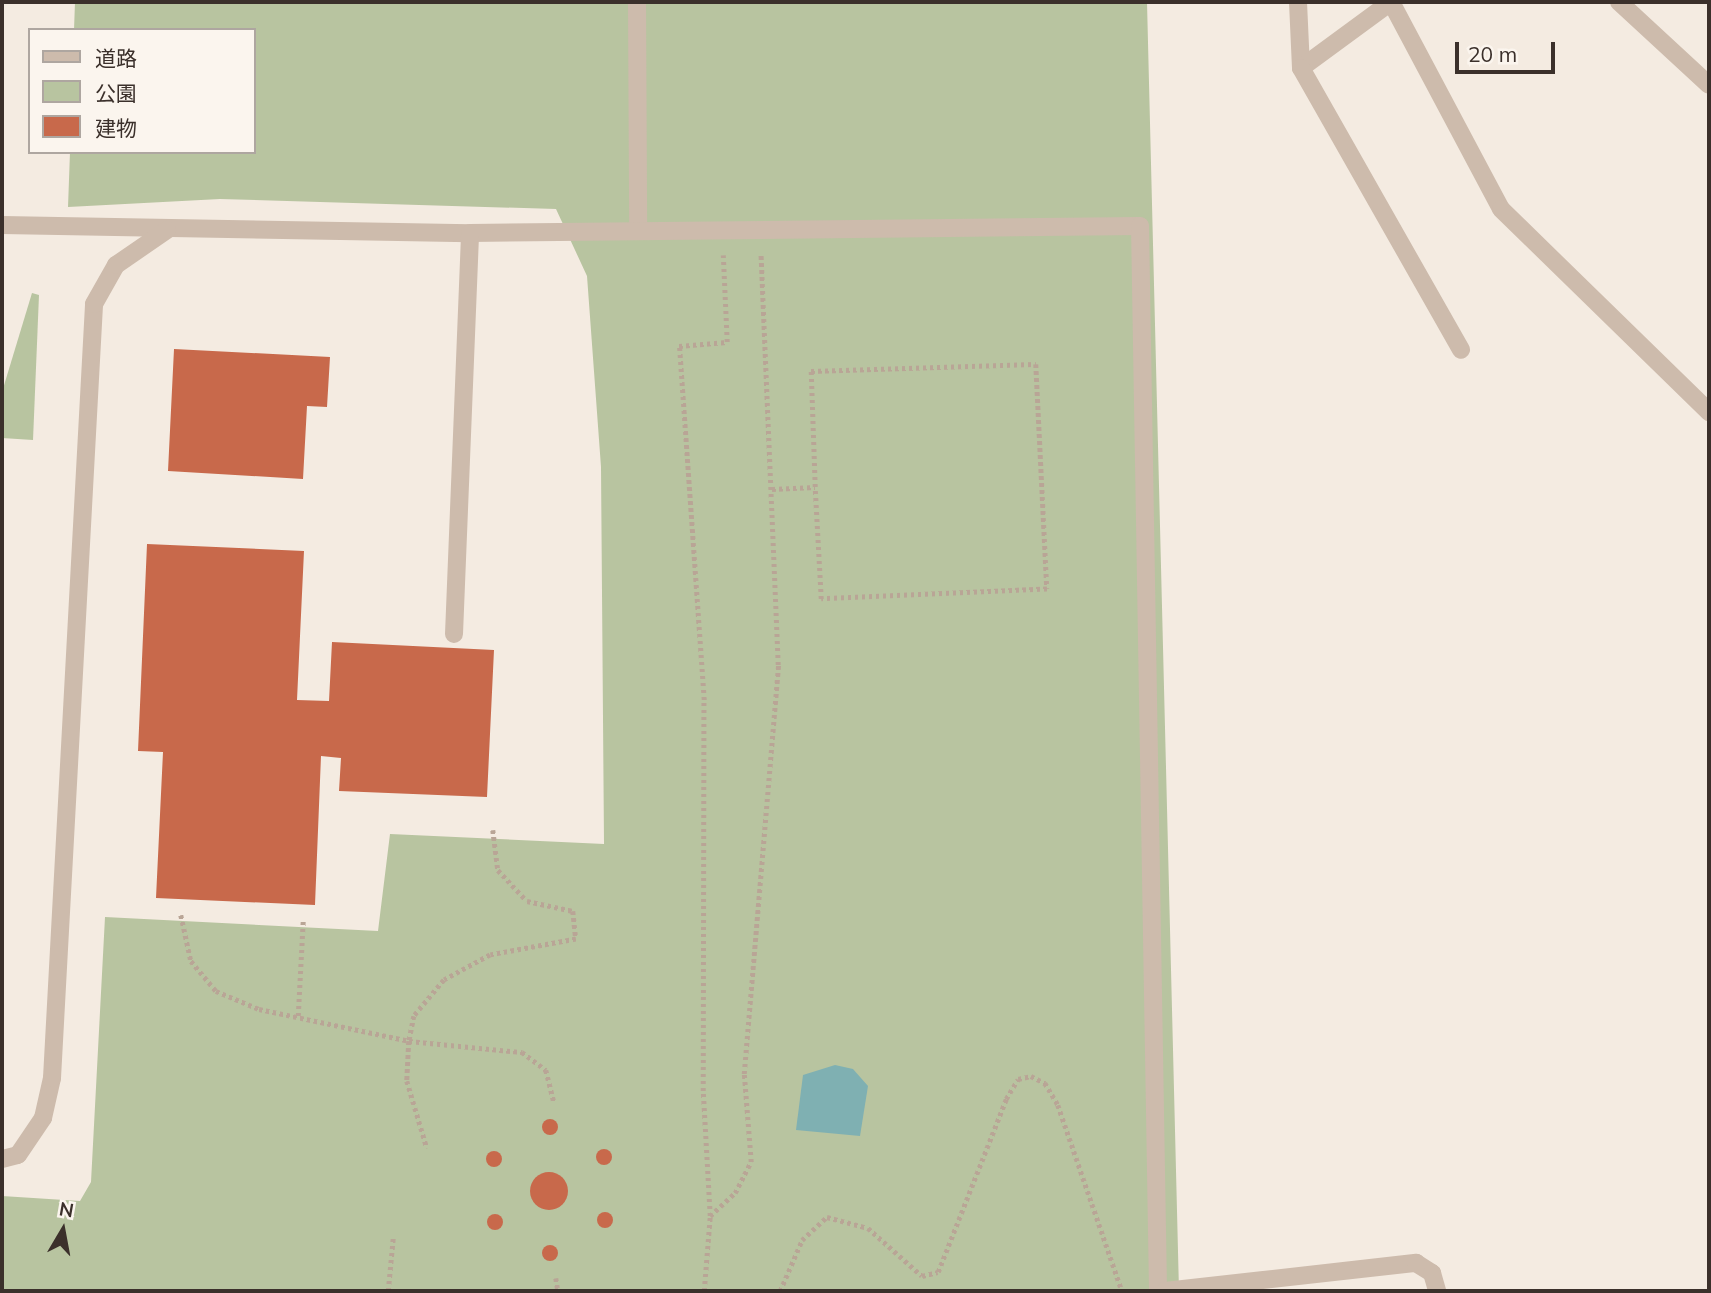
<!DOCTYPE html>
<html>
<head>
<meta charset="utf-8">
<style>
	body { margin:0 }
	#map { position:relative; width:1711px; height:1293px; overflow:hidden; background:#f4ebe1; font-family:Mulish,"Noto Sans JP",sans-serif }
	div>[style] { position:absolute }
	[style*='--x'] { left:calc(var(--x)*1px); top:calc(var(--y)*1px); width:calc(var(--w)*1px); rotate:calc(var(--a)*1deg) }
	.green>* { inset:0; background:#b8c4a0 }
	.water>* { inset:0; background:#7fb0b2 }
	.building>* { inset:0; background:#c8694b }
	.round { border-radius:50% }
	.path>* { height:4.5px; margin-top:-2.25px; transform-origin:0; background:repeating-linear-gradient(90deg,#b9a596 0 3.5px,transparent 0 7px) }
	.minor>* { height:18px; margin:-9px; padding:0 9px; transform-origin:9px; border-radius:9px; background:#cdbbac }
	span { translate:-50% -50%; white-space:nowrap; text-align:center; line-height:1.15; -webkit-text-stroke:5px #fbf5ee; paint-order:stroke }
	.frame { position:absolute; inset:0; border:4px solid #3b302b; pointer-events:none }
	.legend { position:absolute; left:28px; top:28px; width:228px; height:126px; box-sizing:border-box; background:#fbf5ee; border:2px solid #aea6a0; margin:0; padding:9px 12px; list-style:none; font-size:21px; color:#3b302b }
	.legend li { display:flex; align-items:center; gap:14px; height:35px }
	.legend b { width:35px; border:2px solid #aea6a0 }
	.north { position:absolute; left:28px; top:1195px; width:70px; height:70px; -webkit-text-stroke:5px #fbf5ee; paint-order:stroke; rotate:10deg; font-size:19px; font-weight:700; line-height:28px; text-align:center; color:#3b302b }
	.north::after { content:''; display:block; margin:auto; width:24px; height:32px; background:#3b302b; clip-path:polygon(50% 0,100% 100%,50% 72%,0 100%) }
	.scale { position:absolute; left:1455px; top:42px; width:100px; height:32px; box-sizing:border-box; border:4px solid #3b302b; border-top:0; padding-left:9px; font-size:21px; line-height:24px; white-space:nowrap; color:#3b302b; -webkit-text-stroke:5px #fbf5ee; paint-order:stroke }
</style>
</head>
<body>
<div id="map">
	<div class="green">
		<div style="clip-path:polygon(75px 2px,1147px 2px,1179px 1291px,2px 1291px,2px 1196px,80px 1201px,91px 1182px,105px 917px,378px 931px,390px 834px,604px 844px,601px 467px,587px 276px,556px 209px,220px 199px,68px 207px,70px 152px,254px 152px,254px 30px,74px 30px)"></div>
		<div style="clip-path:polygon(32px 293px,39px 295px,33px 440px,2px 438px,2px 392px)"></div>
	</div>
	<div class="water">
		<div style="clip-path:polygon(835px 1065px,853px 1069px,868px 1086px,860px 1136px,796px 1130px,803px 1075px)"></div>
	</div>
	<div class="building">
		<div style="clip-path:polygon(174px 349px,330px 357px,327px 407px,307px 406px,303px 479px,168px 471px)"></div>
		<div style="clip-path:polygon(147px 544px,304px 551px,297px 700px,329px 701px,332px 642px,494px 650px,487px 797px,339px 791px,341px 758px,321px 756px,315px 905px,156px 898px,163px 752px,138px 751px)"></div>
		<div class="round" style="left:542px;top:1119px;width:16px;height:16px"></div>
		<div class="round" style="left:596px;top:1149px;width:16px;height:16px"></div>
		<div class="round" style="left:486px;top:1151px;width:16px;height:16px"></div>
		<div class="round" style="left:530px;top:1172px;width:38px;height:38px"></div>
		<div class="round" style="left:597px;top:1212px;width:16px;height:16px"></div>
		<div class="round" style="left:487px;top:1214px;width:16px;height:16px"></div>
		<div class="round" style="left:542px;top:1245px;width:16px;height:16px"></div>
	</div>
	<div class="path">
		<div style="--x:772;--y:489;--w:43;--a:-2.7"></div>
		<div style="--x:815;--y:487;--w:116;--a:-92"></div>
		<div style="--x:811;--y:371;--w:225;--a:-1.8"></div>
		<div style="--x:1036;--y:364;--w:225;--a:87.2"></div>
		<div style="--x:1047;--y:589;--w:226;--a:177.5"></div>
		<div style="--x:821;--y:599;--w:112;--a:-93.1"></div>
		<div style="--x:493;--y:830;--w:40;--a:82.9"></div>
		<div style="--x:498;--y:870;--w:42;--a:46.9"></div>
		<div style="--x:527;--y:901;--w:47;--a:12.3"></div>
		<div style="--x:573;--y:911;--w:28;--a:84"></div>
		<div style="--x:576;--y:939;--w:87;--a:169.5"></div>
		<div style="--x:490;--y:955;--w:52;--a:151.5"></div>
		<div style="--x:444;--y:980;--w:47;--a:129.8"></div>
		<div style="--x:414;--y:1016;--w:25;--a:101"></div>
		<div style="--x:409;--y:1041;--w:114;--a:5.6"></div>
		<div style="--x:522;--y:1052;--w:30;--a:37"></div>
		<div style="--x:546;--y:1070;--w:32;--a:76"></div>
		<div style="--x:181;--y:915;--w:47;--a:77.7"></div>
		<div style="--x:191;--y:961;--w:39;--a:50"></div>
		<div style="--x:216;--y:991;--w:47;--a:22.7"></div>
		<div style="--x:259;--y:1009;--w:153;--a:12"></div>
		<div style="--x:409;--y:1041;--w:40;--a:92.9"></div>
		<div style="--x:407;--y:1081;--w:70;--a:73.4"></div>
		<div style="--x:298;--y:1016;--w:96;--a:-87"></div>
		<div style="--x:710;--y:1216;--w:34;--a:-43"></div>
		<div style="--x:735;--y:1193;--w:35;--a:-63"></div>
		<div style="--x:751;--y:1162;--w:88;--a:-94.5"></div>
		<div style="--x:744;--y:1074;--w:410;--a:-85.2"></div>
		<div style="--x:778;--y:665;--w:410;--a:-92.4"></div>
		<div style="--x:556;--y:1278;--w:13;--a:81"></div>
		<div style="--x:388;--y:1291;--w:53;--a:-84.6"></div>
		<div style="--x:704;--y:1291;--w:75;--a:-85.4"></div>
		<div style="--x:710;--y:1216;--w:125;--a:-93.2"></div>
		<div style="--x:703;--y:1091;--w:391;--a:-89.9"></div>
		<div style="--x:704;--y:700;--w:355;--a:-94"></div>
		<div style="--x:679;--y:346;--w:48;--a:-4.8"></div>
		<div style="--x:727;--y:342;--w:87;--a:-92.6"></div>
		<div style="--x:780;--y:1291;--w:56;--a:-66.7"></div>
		<div style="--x:802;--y:1240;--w:34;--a:-43"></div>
		<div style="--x:827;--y:1217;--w:42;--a:15"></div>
		<div style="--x:868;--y:1228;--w:72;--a:41.6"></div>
		<div style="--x:922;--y:1276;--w:16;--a:-14"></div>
		<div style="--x:938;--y:1272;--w:186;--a:-68.5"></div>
		<div style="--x:1006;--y:1099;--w:23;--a:-59"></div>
		<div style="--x:1018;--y:1079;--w:13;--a:-13"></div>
		<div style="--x:1031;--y:1076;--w:16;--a:27"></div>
		<div style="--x:1045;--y:1083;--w:26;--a:59"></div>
		<div style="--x:1058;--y:1105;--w:197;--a:71"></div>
	</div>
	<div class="minor">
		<div style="--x:637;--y:2;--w:229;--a:89.7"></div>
		<div style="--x:1298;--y:2;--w:66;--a:87.4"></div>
		<div style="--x:1301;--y:68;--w:112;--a:-36.3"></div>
		<div style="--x:1391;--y:2;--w:234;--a:62"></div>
		<div style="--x:1501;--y:209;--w:291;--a:44.3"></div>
		<div style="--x:1619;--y:2;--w:122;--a:42.7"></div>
		<div style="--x:1301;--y:68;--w:324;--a:60.4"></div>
		<div style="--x:2;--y:225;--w:468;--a:1"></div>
		<div style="--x:470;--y:233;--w:670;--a:-0.6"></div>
		<div style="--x:1140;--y:226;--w:1065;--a:89.03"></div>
		<div style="--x:454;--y:634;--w:401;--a:-87.7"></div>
		<div style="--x:2;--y:1159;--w:16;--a:-14"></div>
		<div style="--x:18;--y:1155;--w:45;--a:-56"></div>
		<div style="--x:43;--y:1118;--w:41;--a:-77.3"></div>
		<div style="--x:52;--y:1078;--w:775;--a:-86.89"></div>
		<div style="--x:94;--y:304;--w:45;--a:-60.6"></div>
		<div style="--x:116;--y:265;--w:62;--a:-34.5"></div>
		<div style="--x:1165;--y:1291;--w:253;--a:-6.4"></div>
		<div style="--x:1416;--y:1263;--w:19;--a:32"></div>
		<div style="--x:1432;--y:1273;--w:19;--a:74"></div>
	</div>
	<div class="frame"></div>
	<ul class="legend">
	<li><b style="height:9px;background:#cdbbac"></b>道路</li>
	<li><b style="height:19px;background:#b8c4a0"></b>公園</li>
	<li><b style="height:19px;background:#c8694b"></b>建物</li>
	</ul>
	<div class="north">N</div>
	<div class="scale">20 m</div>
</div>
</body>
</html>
